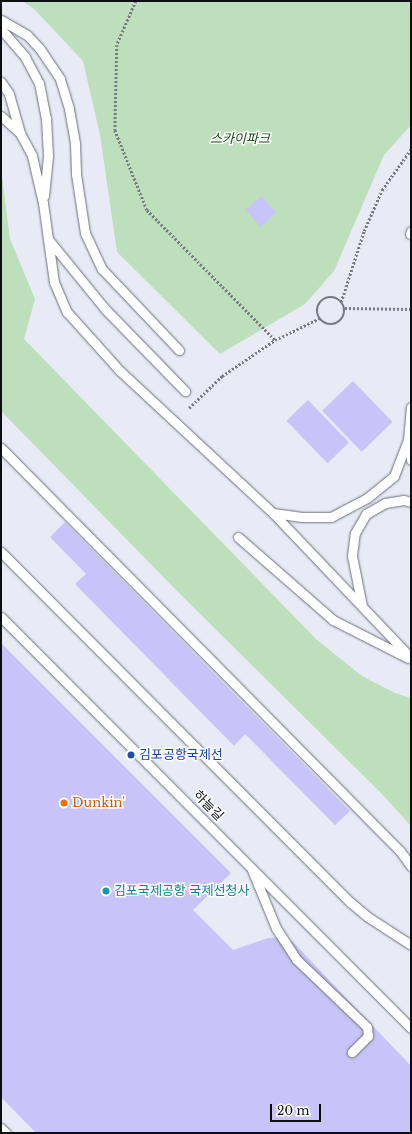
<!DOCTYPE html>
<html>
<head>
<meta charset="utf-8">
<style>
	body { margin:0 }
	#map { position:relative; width:412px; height:1134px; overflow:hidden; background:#e8ebf5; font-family:"Libre Baskerville","Noto Sans KR",serif }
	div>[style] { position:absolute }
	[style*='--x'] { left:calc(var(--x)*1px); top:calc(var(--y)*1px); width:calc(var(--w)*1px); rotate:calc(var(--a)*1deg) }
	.green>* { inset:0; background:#bddfbb }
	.building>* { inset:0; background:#c8c3f8; transform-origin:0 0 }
	.path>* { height:2.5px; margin-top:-1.25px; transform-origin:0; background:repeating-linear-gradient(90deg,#787a81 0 2px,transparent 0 4px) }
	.path>.ring { margin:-1.25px; padding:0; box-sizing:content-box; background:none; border:2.5px solid #787a81; border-radius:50% }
	.roads { filter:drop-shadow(0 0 1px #6c6f78) drop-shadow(0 0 1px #6c6f78) }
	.service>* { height:9px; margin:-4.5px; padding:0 4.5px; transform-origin:4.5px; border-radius:4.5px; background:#fff }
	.dots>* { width:11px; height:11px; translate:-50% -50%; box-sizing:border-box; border:2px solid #fff; border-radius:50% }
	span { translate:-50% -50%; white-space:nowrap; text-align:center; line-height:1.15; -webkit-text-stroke:3px #fff; paint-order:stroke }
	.park-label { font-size:13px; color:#134814; font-style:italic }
	.transit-label { font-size:13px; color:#164399 }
	.left { translate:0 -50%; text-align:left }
	.food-label { font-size:13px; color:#c56008 }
	.street-label { font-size:13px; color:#0d0e12 }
	.culture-label { font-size:13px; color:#0d838f }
	.frame { position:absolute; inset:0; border:2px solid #0d0e12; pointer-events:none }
	.scale { position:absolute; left:270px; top:1104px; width:51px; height:18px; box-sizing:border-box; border:2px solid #0d0e12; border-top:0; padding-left:5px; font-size:12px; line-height:14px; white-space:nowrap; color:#0d0e12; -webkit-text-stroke:3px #fff; paint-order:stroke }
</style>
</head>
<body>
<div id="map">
	<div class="green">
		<div style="clip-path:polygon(22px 1px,411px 1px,411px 125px,384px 155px,334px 271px,305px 304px,220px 354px,117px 252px,100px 135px,83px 61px,34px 9px)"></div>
		<div style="clip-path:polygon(1px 168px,10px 239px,35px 299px,24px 339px,316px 639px,362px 676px,395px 693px,411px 698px,411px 826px,382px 794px,181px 595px,1px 411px)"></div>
	</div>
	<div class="building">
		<div style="left:261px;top:196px;width:22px;height:21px;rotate:47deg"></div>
		<div style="left:353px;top:381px;width:57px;height:43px;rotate:46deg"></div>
		<div style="left:308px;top:400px;width:59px;height:30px;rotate:46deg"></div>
		<div style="clip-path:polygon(65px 522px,350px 811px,335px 825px,245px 734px,234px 746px,75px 584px,86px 574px,50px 537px)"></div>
		<div style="clip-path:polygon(1px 643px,231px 873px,193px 910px,233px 950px,268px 938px,282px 937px,293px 942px,411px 1066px,411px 1133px,36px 1133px,1px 1097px)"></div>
	</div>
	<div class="path">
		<div style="--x:136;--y:1;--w:48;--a:113.4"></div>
		<div style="--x:117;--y:45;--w:85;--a:91.3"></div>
		<div style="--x:115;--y:130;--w:86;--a:68.2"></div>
		<div style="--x:147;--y:210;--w:182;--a:45.4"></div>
		<div class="ring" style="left:317px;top:297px;width:25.5px;height:25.5px"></div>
		<div style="--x:341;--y:302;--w:75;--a:-72.1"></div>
		<div style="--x:364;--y:231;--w:45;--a:-66.3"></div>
		<div style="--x:382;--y:190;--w:50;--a:-54.7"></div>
		<div style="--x:345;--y:308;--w:66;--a:0.9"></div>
		<div style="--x:189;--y:408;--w:46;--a:-44.1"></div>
		<div style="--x:222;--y:376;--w:64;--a:-34.2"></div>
		<div style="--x:275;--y:340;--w:50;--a:-26.1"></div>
	</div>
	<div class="roads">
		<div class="service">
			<div style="--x:1;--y:20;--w:30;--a:30"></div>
			<div style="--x:27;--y:35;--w:19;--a:47"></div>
			<div style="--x:40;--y:49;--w:36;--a:56"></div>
			<div style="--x:60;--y:79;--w:31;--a:73"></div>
			<div style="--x:69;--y:109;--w:36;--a:80"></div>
			<div style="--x:75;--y:144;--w:30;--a:88"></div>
			<div style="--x:76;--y:174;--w:60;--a:81.3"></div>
			<div style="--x:85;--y:233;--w:40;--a:65"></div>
			<div style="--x:102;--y:269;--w:112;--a:46.5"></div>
			<div style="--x:1;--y:29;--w:37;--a:49"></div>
			<div style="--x:25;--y:57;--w:30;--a:62"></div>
			<div style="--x:39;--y:83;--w:36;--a:79"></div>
			<div style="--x:46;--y:118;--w:38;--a:87"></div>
			<div style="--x:48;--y:156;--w:40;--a:95.7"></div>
			<div style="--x:1;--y:82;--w:14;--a:56"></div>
			<div style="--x:9;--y:94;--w:41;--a:74.2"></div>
			<div style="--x:1;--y:116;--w:25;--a:42"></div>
			<div style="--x:20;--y:133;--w:26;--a:62"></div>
			<div style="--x:32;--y:156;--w:48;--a:76.8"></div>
			<div style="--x:43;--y:203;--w:80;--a:82.1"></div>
			<div style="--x:54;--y:282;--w:33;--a:67"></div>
			<div style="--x:67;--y:312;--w:78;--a:48.1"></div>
			<div style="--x:119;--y:370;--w:210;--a:42.9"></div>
			<div style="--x:273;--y:513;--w:200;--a:46.4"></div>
			<div style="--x:410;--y:234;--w:3;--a:-72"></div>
			<div style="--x:48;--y:239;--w:90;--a:50.8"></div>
			<div style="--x:105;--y:309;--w:115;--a:45.7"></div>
			<div style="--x:408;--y:441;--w:19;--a:81"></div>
			<div style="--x:1;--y:448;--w:567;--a:45.29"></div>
			<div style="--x:400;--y:851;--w:19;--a:54"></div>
			<div style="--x:273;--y:513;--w:29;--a:8"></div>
			<div style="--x:302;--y:517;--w:29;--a:0"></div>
			<div style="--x:331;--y:517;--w:41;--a:-27.8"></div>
			<div style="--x:367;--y:498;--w:35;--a:-39"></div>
			<div style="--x:394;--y:476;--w:39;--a:-69"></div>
			<div style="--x:408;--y:440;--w:33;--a:-85"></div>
			<div style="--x:238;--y:537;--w:126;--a:41.1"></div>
			<div style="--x:333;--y:620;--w:84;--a:26.9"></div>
			<div style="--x:1;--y:552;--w:494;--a:45.1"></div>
			<div style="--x:350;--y:902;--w:23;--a:40"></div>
			<div style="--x:368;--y:917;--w:51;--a:33.1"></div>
			<div style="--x:362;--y:606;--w:51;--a:-101.3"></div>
			<div style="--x:352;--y:556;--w:23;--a:-83"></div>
			<div style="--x:355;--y:533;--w:22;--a:-60"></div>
			<div style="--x:366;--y:514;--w:22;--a:-30"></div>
			<div style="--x:385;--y:503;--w:19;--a:-9"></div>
			<div style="--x:404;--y:500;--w:7;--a:16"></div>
			<div style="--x:1;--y:617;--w:581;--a:45.07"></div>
			<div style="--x:252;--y:870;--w:63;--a:67.5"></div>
			<div style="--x:276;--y:928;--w:37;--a:57"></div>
			<div style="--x:296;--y:959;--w:98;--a:43.8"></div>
			<div style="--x:367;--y:1027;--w:9;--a:84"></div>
			<div style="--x:368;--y:1036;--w:23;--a:135"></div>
			<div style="--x:1;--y:1128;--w:7;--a:45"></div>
		</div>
	</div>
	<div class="dots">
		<div style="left:131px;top:755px;background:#1a4fb4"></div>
		<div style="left:64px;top:803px;background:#e8710a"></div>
		<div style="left:106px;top:891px;background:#0f9aa8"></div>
	</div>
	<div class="park-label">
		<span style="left:240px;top:139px">스카이파크</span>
	</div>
	<div class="transit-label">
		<span class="left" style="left:139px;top:755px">김포공항국제선</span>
	</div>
	<div class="food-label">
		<span class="left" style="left:72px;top:803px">Dunkin'</span>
	</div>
	<div class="street-label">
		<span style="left:208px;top:806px;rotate:45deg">하늘길</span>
	</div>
	<div class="culture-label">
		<span class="left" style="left:114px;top:891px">김포국제공항 국제선청사</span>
	</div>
	<div class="frame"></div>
	<div class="scale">20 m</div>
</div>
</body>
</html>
